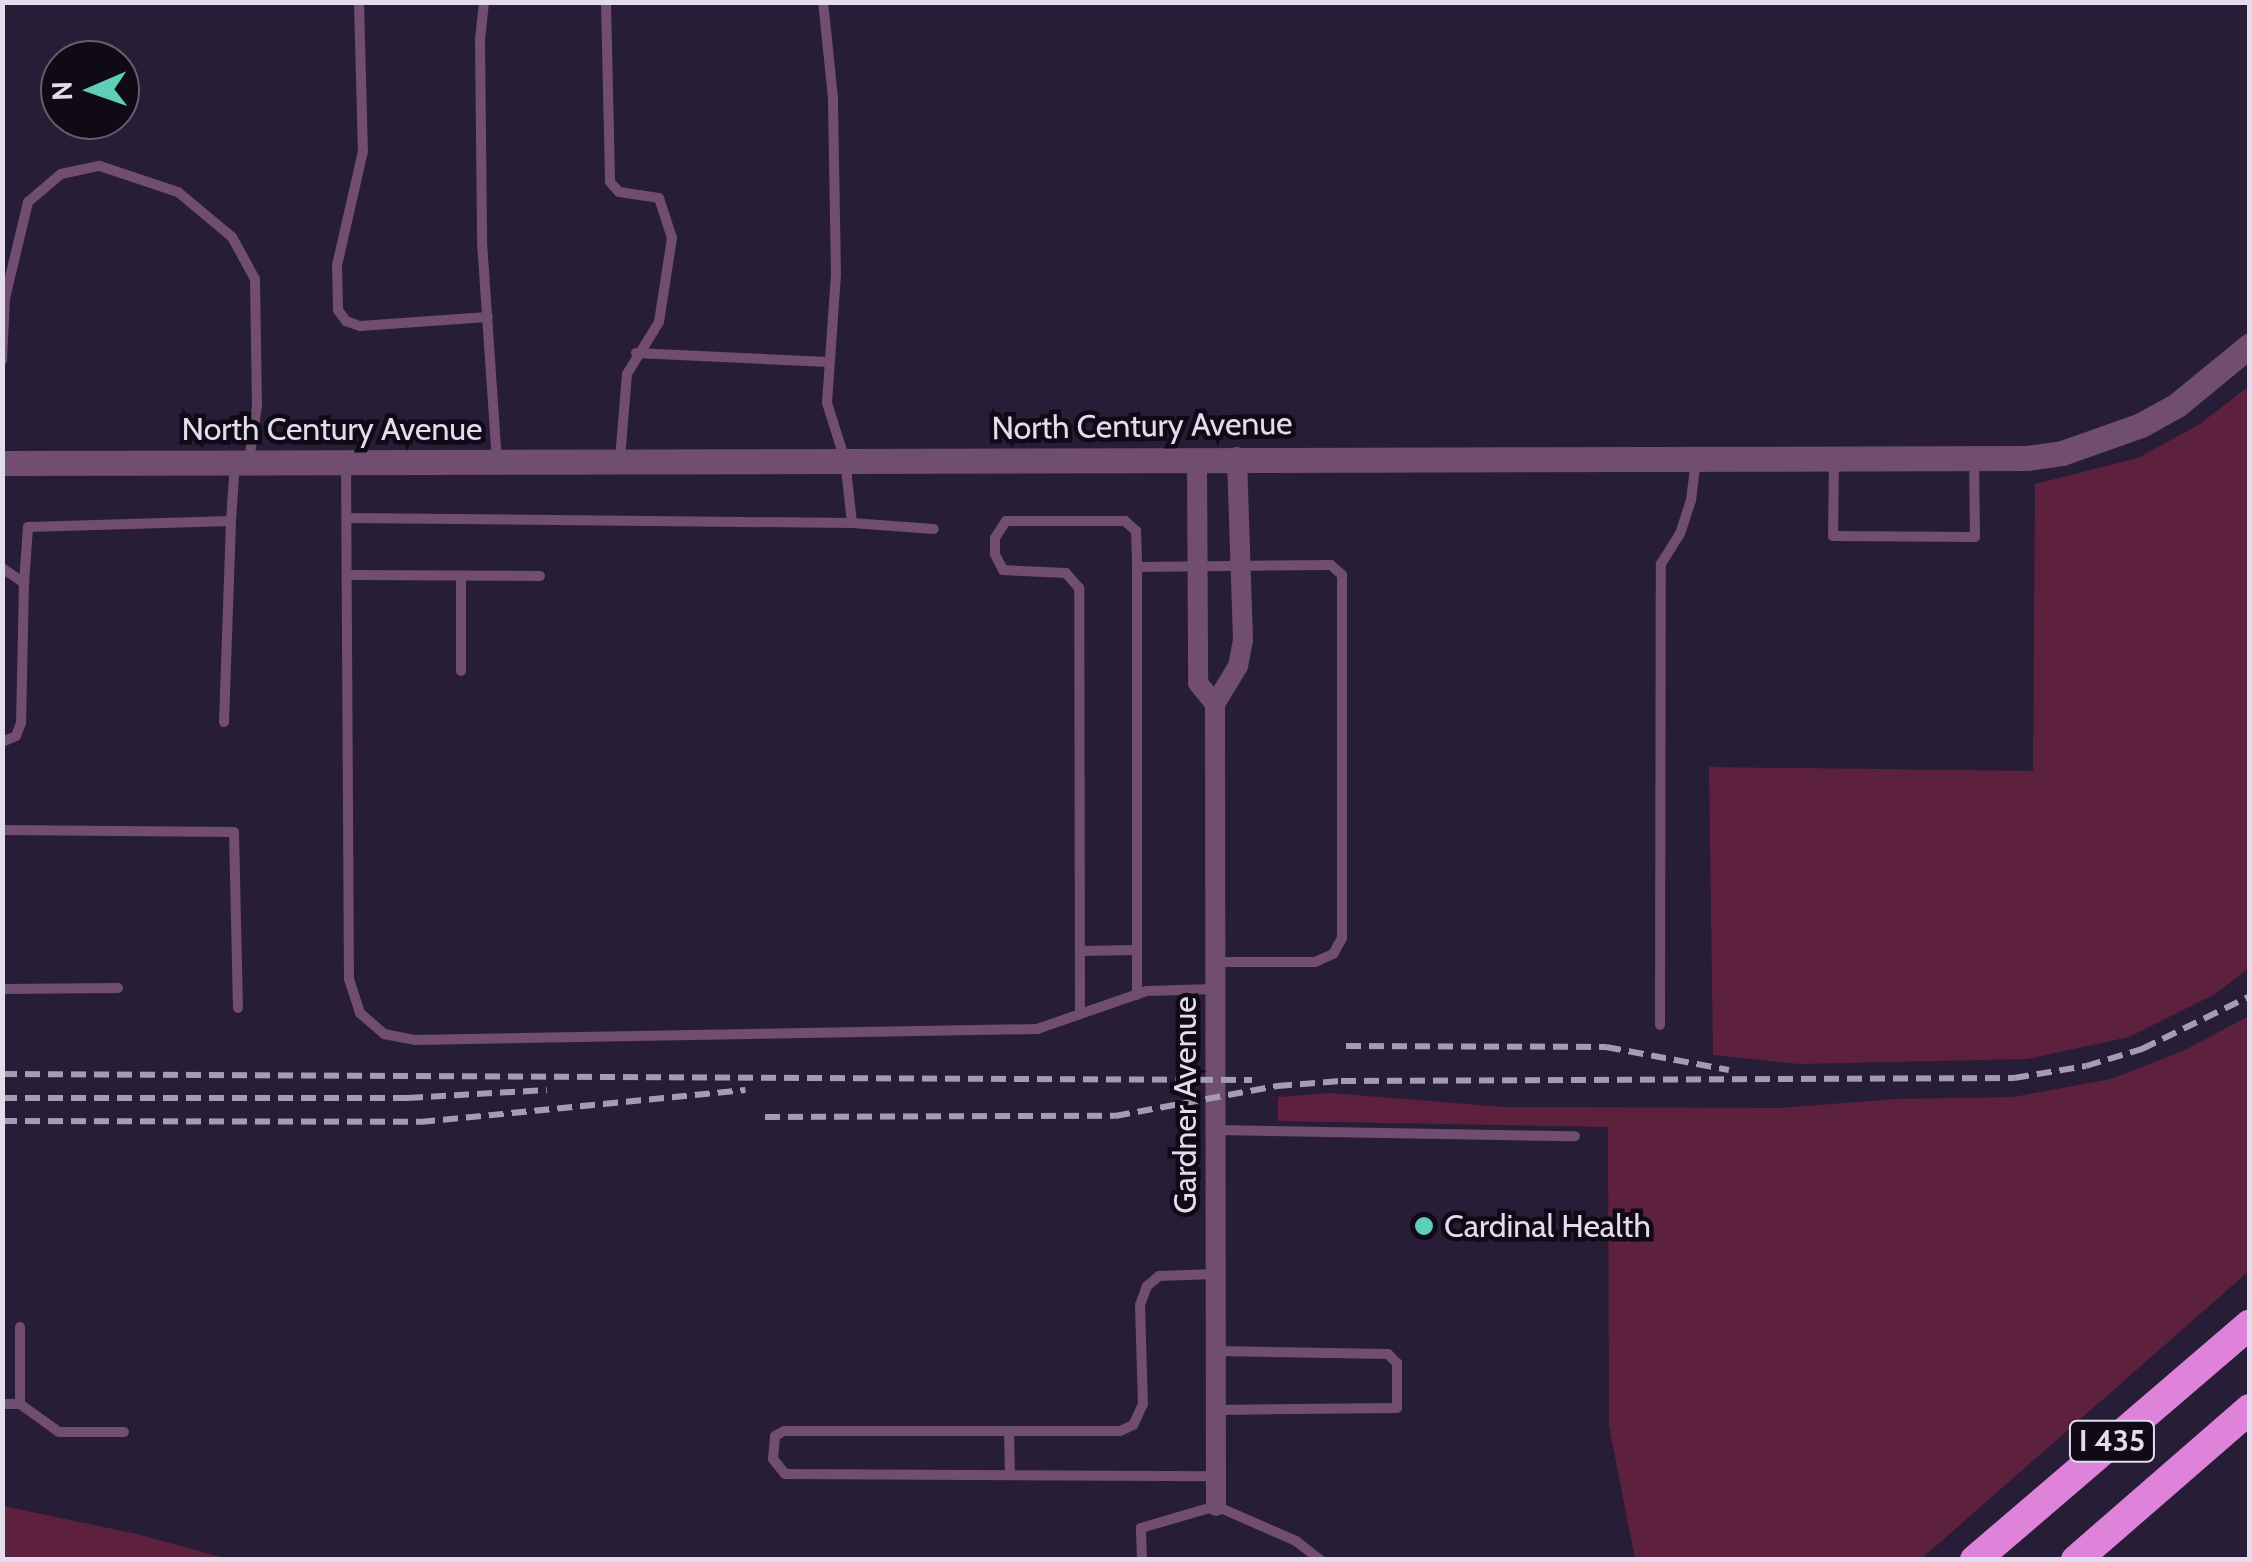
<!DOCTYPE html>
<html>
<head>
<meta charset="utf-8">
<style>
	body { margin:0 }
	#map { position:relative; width:2252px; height:1562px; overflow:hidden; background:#281d37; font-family:Cabin,sans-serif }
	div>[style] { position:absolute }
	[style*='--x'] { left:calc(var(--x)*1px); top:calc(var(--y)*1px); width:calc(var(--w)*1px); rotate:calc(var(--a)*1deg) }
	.green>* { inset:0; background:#5d213e }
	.service>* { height:10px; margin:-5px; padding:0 5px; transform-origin:5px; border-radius:5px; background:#714d6f }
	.minor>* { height:20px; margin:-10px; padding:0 10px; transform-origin:10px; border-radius:10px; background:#714d6f }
	.tertiary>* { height:25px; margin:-12.5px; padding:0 12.5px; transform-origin:12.5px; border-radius:12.5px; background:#714d6f }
	.motorway>* { height:30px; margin:-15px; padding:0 15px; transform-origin:15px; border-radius:15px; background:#de82da }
	.rail>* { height:6px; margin-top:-3px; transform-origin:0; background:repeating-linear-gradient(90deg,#a49cb0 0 15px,transparent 0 23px) }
	.dots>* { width:28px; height:28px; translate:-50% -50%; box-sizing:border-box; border:5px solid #0f0a15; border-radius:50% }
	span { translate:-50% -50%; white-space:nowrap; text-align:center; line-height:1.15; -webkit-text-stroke:9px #0f0a15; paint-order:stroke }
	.shield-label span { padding:2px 8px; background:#0f0a15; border:2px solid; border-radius:8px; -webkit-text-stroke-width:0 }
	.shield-label { font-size:30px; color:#e3dced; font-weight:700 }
	.street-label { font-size:32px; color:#e3dced }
	.poi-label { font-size:32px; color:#e3dced }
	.left { translate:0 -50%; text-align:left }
	.frame { position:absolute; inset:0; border:5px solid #e3dced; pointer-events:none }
	.north { position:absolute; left:40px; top:40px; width:100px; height:100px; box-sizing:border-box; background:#0f0a15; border:2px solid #645e6b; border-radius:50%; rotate:268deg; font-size:28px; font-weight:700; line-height:40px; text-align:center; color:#e3dced }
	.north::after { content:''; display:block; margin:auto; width:35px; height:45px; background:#5eceb7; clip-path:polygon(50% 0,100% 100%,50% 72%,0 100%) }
</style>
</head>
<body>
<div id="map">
	<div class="green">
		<div style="clip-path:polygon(2249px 386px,2249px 968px,2215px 994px,2129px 1037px,2027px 1059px,1799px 1064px,1713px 1055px,1709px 767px,2033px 771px,2035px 484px,2138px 458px,2200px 424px)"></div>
		<div style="clip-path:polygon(2249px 1016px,2249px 1271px,1921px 1559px,1635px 1559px,1609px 1426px,1608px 1127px,1278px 1121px,1278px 1097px,1331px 1093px,1502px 1107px,1780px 1108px,1896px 1099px,2013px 1097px,2111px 1079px,2183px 1051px)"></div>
		<div style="clip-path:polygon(3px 1506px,137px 1534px,228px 1559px,3px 1559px)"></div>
	</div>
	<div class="service">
		<div style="--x:359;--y:2;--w:149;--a:88.5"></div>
		<div style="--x:363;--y:151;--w:117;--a:102.8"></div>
		<div style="--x:337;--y:265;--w:45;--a:88.7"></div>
		<div style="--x:338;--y:310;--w:14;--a:54"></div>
		<div style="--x:346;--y:321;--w:15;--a:20"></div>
		<div style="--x:360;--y:326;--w:128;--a:-4"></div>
		<div style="--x:484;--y:2;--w:38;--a:96"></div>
		<div style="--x:480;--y:40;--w:202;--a:89.4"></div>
		<div style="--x:482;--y:242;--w:219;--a:86.1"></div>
		<div style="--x:606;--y:2;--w:180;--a:88.7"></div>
		<div style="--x:610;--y:182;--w:13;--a:48"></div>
		<div style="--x:619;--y:192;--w:40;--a:8.5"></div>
		<div style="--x:659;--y:198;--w:42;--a:72"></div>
		<div style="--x:672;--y:238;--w:85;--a:98.8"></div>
		<div style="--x:659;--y:322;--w:61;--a:121.6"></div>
		<div style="--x:627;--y:374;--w:86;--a:94.7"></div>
		<div style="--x:636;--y:353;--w:193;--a:2.7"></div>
		<div style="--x:2;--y:360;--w:62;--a:-87.2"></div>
		<div style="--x:5;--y:298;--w:99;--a:-76.5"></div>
		<div style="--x:28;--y:202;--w:43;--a:-40.3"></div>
		<div style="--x:61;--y:174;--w:40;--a:-12"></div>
		<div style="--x:100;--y:166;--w:82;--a:18.4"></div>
		<div style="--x:178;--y:192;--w:70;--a:39.8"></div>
		<div style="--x:232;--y:237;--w:48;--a:61.3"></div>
		<div style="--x:255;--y:279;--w:127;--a:89.1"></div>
		<div style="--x:257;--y:406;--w:56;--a:98.3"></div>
		<div style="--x:1834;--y:458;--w:78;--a:90.7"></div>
		<div style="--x:1833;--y:536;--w:142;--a:0.4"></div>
		<div style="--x:1975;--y:537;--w:78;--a:-90.7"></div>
		<div style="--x:346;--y:463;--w:516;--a:89.67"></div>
		<div style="--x:349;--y:979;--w:36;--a:72"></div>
		<div style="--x:360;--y:1013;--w:32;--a:41"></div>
		<div style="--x:384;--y:1034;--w:31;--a:11"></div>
		<div style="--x:414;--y:1040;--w:623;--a:-1.01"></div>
		<div style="--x:1037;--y:1029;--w:116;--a:-19.1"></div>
		<div style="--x:1147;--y:991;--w:68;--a:-1.7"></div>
		<div style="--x:348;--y:518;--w:504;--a:0.57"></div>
		<div style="--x:852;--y:523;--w:63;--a:-96.3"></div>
		<div style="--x:845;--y:460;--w:60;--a:-107.5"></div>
		<div style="--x:827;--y:403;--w:128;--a:-86"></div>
		<div style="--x:836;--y:275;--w:177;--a:-91"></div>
		<div style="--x:833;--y:98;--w:97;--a:-95.9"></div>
		<div style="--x:852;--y:523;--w:82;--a:4.2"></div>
		<div style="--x:1137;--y:567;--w:428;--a:90"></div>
		<div style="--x:2;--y:568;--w:27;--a:34"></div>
		<div style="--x:24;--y:583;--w:140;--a:91.2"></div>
		<div style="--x:21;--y:723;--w:14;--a:111"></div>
		<div style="--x:16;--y:736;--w:15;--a:157"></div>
		<div style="--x:348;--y:575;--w:192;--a:0.3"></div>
		<div style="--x:24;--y:583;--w:56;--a:-85.9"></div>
		<div style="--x:28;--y:527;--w:203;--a:-1.7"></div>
		<div style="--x:231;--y:521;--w:58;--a:-86.1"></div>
		<div style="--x:461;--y:671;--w:94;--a:-90"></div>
		<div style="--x:224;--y:722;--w:201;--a:-88"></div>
		<div style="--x:2;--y:830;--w:232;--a:0.5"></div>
		<div style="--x:234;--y:832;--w:176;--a:88.7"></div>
		<div style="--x:1080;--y:951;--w:57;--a:-1"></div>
		<div style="--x:2;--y:989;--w:116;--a:-0.5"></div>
		<div style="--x:1080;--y:1014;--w:426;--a:-90.1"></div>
		<div style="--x:1079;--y:588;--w:20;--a:-131"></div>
		<div style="--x:1066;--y:573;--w:63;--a:-177.3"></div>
		<div style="--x:1003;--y:570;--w:18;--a:-117"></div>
		<div style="--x:995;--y:554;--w:16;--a:-90"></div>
		<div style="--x:995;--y:538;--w:20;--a:-57"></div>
		<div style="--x:1006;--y:521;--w:119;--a:0"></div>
		<div style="--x:1125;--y:521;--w:15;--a:42"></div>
		<div style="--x:1136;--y:531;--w:36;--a:88"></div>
		<div style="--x:1137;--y:567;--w:194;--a:-0.6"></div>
		<div style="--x:1331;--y:565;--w:15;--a:42"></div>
		<div style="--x:1342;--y:575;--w:363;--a:90"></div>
		<div style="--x:1342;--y:938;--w:18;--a:119"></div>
		<div style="--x:1333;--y:954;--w:20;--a:156"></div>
		<div style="--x:1315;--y:962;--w:100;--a:180"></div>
		<div style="--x:1660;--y:1025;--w:461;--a:-89.9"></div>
		<div style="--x:1661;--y:564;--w:36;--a:-58"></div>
		<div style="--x:1680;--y:534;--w:35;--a:-72"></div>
		<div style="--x:1691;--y:501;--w:42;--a:-83.2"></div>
		<div style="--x:1216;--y:1130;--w:359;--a:1"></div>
		<div style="--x:1215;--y:1274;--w:56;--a:178"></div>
		<div style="--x:1159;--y:1276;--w:16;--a:140"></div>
		<div style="--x:1147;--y:1286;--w:20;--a:110"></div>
		<div style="--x:1140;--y:1305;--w:99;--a:88.3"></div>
		<div style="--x:1143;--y:1404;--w:23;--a:115"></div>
		<div style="--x:1133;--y:1425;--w:14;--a:155"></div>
		<div style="--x:1120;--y:1431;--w:336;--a:180"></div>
		<div style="--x:784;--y:1431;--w:10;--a:151"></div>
		<div style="--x:775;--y:1436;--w:23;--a:95"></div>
		<div style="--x:773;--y:1459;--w:19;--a:51"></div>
		<div style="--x:785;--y:1474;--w:431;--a:0.3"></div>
		<div style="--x:20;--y:1327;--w:77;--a:90"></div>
		<div style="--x:1216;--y:1351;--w:172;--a:1"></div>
		<div style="--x:1388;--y:1354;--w:13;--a:45"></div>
		<div style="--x:1397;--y:1363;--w:45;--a:90"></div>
		<div style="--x:1397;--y:1408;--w:180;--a:179.4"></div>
		<div style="--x:2;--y:1404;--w:18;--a:0"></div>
		<div style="--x:20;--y:1404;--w:48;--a:35.7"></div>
		<div style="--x:59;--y:1432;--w:65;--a:0"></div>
		<div style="--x:1009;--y:1431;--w:44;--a:88.7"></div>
		<div style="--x:1142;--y:1560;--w:32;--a:-92"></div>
		<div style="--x:1141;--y:1528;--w:78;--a:-16.3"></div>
		<div style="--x:1216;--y:1506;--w:87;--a:23.6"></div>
		<div style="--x:1296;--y:1541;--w:31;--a:38"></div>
	</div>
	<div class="minor">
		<div style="--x:1197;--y:459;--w:224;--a:89.7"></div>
		<div style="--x:1198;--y:683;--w:27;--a:51"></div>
		<div style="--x:1215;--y:704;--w:802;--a:89.93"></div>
		<div style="--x:1215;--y:704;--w:44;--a:-58.8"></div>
		<div style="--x:1238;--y:666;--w:26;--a:-79"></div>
		<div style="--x:1243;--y:640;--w:183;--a:-91.9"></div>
	</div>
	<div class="tertiary">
		<div style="--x:2;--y:463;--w:2025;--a:-0.14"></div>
		<div style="--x:2027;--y:458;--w:35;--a:-8"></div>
		<div style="--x:2062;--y:453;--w:84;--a:-19.5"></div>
		<div style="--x:2141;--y:425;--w:41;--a:-29.1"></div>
		<div style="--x:2177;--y:405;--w:94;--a:-39.4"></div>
	</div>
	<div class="motorway">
		<div style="--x:1975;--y:1560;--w:362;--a:-40.6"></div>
		<div style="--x:2076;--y:1560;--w:230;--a:-41"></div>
	</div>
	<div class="rail">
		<div style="--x:1346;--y:1046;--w:260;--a:0.2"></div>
		<div style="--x:1606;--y:1047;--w:125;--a:10.6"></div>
		<div style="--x:2;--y:1074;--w:1250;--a:0.28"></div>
		<div style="--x:2;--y:1098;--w:406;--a:0"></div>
		<div style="--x:408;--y:1098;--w:139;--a:-3.3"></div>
		<div style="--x:765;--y:1117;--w:350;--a:-0.2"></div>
		<div style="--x:1115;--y:1116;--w:165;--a:-10.5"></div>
		<div style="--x:1277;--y:1086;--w:64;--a:-4.5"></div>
		<div style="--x:1341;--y:1081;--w:673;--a:-0.26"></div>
		<div style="--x:2014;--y:1078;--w:73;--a:-9.5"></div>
		<div style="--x:2086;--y:1066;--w:59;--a:-16.9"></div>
		<div style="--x:2142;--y:1049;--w:120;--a:-26.1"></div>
		<div style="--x:2;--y:1121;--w:418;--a:0.1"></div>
		<div style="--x:420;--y:1122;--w:327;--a:-5.6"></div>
	</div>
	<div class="dots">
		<div style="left:1424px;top:1226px;background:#5eceb7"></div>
	</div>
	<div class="shield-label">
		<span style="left:2112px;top:1441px">I 435</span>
	</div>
	<div class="street-label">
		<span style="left:1142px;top:426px;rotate:-1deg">North Century Avenue</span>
		<span style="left:332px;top:429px">North Century Avenue</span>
		<span style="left:1185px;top:1105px;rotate:-90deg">Gardner Avenue</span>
	</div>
	<div class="poi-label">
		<span class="left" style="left:1444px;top:1226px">Cardinal Health</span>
	</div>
	<div class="frame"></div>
	<div class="north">N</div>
</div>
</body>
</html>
